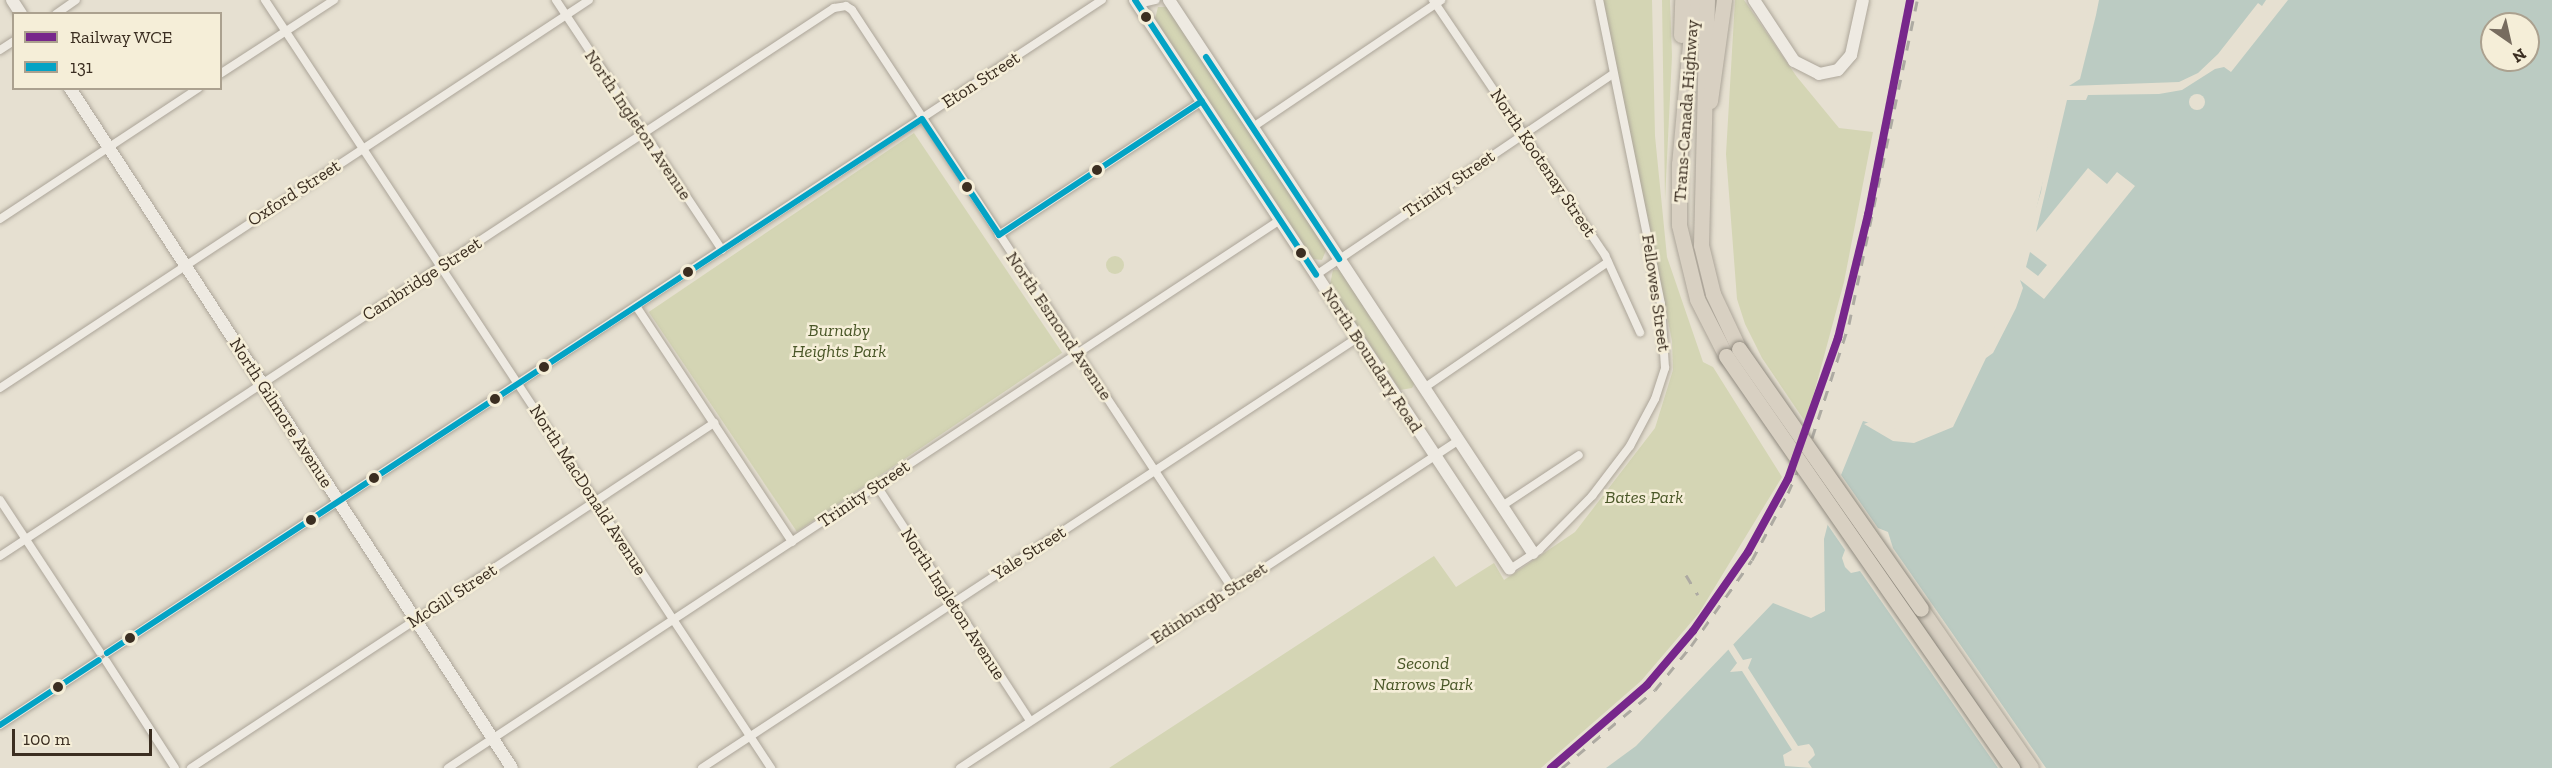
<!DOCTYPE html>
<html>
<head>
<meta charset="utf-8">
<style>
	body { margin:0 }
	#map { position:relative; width:2552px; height:768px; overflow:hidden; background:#e6e0d1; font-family:"Zilla Slab",serif }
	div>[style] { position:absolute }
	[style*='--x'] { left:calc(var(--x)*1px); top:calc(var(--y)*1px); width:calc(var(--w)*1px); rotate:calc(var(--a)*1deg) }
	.green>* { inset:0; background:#d4d5b4; transform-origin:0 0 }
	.round { border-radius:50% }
	.water>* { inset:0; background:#bbcbc2 }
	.pier>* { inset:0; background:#e6e0d1 }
	.roads { filter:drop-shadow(0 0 2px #aca599) drop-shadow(0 0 2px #aca599) }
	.street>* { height:8px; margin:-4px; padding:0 4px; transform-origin:4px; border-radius:4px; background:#eeeae2 }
	.secondary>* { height:12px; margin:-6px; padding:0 6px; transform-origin:6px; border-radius:6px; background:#eeeae2 }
	.highway>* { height:15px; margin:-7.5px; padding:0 7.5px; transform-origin:7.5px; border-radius:7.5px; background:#d8d0c2 }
	.rail>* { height:3px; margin-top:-1.5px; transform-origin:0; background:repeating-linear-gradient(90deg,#adaaa2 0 10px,transparent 0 20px) }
	.bridges { filter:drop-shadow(0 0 2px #918b80) drop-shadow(0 0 2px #918b80) }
	.highway-bridge>* { height:15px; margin:-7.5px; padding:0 7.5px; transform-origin:7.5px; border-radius:7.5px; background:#d8d0c2 }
	.bus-1>* { height:6px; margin:-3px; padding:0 3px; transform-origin:3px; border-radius:3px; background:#03a3c5 }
	.rail-1>* { height:8px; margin:-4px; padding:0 4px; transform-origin:4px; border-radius:4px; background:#77278b }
	.dots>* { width:16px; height:16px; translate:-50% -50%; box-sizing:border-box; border:3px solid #f5eed8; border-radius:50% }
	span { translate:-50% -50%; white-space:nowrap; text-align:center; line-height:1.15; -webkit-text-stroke:5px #f5eed8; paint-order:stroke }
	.street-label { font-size:18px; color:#3b2e21 }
	.park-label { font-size:18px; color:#4a5728; font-style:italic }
	.legend { position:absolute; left:12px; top:12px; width:210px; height:78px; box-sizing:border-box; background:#f5eed8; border:2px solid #aba18f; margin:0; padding:8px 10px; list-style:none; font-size:18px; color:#3b2e21 }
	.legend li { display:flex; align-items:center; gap:12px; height:30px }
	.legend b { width:30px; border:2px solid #aba18f }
	.north { position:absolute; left:2480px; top:12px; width:60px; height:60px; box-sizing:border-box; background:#f5eed8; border:2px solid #aba18f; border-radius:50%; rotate:146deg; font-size:16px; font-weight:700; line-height:24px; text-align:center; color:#3b2e21 }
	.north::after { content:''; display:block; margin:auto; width:21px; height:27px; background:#776c5f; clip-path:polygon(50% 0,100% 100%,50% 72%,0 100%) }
	.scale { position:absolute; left:12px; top:729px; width:140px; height:27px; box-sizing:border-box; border:3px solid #3b2e21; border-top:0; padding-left:8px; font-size:18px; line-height:21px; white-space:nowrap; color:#3b2e21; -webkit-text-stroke:4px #f5eed8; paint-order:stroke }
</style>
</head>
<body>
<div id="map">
	<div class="green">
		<div style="clip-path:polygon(1603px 0,1652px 0,1655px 136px,1667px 257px,1703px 362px,1713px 367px,1782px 477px,1699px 613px,1641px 681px,1541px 768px,1109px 768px,1434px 556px,1456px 587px,1494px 563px,1504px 580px,1575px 532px,1655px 428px,1673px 370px,1672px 341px)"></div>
		<div style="clip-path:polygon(1662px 0,1670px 0,1672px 56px,1665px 200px)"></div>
		<div style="clip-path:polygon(1735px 0,1744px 0,1797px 77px,1839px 128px,1873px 132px,1844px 282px,1806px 423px,1762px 358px,1745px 324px,1737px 299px,1726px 154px)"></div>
		<div style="clip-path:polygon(1158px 7px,1167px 7px,1327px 248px,1322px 260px,1313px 259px,1155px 19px)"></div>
		<div style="left:914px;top:133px;width:265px;height:320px;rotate:56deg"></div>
		<div class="round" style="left:1106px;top:256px;width:18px;height:18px"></div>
		<div style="clip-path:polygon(1333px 270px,1340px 270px,1415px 383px,1412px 388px,1400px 390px,1330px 285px)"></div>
	</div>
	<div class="water">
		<div style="clip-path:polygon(evenodd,2096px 0,2552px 0,2552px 768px,1606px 768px,1636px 746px,1773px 603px,1811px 618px,1825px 611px,1824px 539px,1839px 480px,1863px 421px,1917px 436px,1936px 430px,1951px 417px,2017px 287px,2067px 84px,2076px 77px,2096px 0,2492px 24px,2528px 24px,2528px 60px,2492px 60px,2492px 24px)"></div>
	</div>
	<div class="pier">
		<div style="clip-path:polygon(evenodd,2095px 0,2099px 0,2096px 15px,2080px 79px,2069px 86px,2179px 82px,2198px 73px,2218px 54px,2258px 3px,2262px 6px,2266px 0,2288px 0,2231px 72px,2224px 67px,2215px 69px,2182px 90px,2159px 94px,2088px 95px,2086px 100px,2067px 100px,2036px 232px,2088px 168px,2107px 184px,2117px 172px,2135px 186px,2044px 299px,2020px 280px,2023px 288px,2016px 308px,1993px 353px,1986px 358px,1953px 427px,1914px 443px,1893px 441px,1864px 424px,1869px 422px,1915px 434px,1930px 430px,1945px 420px,2016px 287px,2017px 267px,2041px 192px,2048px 142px,2064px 86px,2075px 75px,2095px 0,2030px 252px,2047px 265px,2038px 276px,2026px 267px,2030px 252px)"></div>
		<div class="round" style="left:2189px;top:94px;width:16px;height:16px"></div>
		<div style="clip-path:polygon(1839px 472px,1878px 528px,1888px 532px,1893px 548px,2046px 768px,1998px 768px,1860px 571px,1851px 573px,1845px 567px,1842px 558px,1845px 550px,1825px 521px)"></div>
		<div style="clip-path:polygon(1731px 641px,1743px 660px,1752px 658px,1748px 668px,1798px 746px,1809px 744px,1813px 749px,1815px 755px,1808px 762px,1812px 768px,1785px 766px,1783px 755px,1792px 750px,1742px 671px,1730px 672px,1737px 663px,1726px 646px)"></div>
	</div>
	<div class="roads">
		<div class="street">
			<div style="--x:265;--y:0;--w:920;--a:56.62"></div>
			<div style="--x:556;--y:0;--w:300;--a:56.4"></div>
			<div style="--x:1433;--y:0;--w:308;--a:56"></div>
			<div style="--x:1605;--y:255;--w:85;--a:65.6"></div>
			<div style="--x:1138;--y:4;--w:18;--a:-13"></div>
			<div style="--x:56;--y:14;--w:24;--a:-35"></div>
			<div style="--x:0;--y:50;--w:17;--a:-33"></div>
			<div style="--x:220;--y:74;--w:136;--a:-33"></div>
			<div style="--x:1253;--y:127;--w:227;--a:-34"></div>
			<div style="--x:0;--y:219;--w:238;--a:-33.4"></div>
			<div style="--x:999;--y:235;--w:243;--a:-33.4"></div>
			<div style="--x:1316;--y:275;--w:359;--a:-34.1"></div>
			<div style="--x:636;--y:306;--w:283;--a:56.5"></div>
			<div style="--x:0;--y:388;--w:705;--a:-33.37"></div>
			<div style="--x:1424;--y:388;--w:223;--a:-34.4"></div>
			<div style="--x:877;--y:486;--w:280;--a:56.9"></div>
			<div style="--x:0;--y:500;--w:182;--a:56.7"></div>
			<div style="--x:1502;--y:506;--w:92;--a:-33.5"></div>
			<div style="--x:0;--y:556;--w:998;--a:-33.31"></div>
			<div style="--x:834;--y:8;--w:12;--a:-9"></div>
			<div style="--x:846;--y:6;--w:7;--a:34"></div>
			<div style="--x:852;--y:10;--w:692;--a:56.68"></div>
			<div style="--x:1510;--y:569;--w:35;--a:-33"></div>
			<div style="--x:1539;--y:550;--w:76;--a:-45.5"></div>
			<div style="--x:1592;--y:496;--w:63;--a:-52.8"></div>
			<div style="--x:1630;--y:446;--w:53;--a:-62"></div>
			<div style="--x:1655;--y:399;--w:33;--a:-72"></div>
			<div style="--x:1665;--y:368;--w:64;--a:-93.6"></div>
			<div style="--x:1661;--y:304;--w:310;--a:-101.5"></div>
			<div style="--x:107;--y:653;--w:1190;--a:-33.28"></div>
			<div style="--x:106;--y:661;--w:127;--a:57.2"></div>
			<div style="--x:0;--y:725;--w:118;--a:-33.3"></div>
			<div style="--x:191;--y:768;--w:627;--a:-33.41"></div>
			<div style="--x:448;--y:768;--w:996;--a:-33.37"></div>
			<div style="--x:702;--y:768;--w:784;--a:-33.28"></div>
			<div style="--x:960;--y:768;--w:597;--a:-33.32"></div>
		</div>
		<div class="secondary">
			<div style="--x:12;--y:0;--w:17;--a:57"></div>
			<div style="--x:1135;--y:0;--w:681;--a:56.61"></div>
			<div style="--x:1169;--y:0;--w:662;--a:56.65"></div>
			<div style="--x:1754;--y:0;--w:73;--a:56.7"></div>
			<div style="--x:1794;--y:61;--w:28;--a:27"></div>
			<div style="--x:1819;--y:74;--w:19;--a:-12"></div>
			<div style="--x:1838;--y:70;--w:20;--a:-49"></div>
			<div style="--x:1851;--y:55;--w:56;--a:-77.7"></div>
			<div style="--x:70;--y:88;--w:811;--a:56.98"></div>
		</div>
		<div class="highway">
			<div style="--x:1694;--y:0;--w:165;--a:95.2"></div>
			<div style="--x:1679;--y:164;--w:61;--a:90"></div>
			<div style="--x:1679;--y:225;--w:76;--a:76.3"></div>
			<div style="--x:1697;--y:299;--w:64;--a:63"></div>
			<div style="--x:1707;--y:0;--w:245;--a:91.4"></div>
			<div style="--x:1701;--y:245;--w:50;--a:76.2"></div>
			<div style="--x:1713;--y:294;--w:61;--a:64.7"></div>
			<div style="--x:1681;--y:35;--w:35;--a:-88"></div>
			<div style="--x:1710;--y:101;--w:102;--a:-82.1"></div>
			<div style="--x:1921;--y:609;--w:193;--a:55.3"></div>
		</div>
	</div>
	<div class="rail">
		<div style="--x:1686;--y:575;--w:23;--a:59"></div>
		<div style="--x:1562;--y:768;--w:121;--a:-40"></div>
		<div style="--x:1655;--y:690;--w:57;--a:-50.7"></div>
		<div style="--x:1691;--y:646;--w:105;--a:-54.7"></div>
		<div style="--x:1752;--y:560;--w:76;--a:-61.8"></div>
		<div style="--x:1788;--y:493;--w:60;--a:-66.4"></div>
		<div style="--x:1812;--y:438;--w:120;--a:-72"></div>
		<div style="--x:1849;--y:324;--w:331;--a:-78.1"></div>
	</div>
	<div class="bridges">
		<div class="highway-bridge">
			<div style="--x:1739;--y:349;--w:317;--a:55"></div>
			<div style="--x:1726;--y:356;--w:502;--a:55.23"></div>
		</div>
	</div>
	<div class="bus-1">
		<div style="--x:1135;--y:0;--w:329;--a:56.6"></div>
		<div style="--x:1206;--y:57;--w:242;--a:56.6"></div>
		<div style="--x:922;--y:119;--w:139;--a:56.4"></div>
		<div style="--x:999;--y:235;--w:243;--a:-33.4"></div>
		<div style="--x:107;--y:653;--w:974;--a:-33.23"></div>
		<div style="--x:0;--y:725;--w:118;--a:-33.3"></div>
	</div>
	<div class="rail-1">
		<div style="--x:1551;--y:768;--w:127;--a:-40.8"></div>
		<div style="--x:1647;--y:685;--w:71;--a:-49.6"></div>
		<div style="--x:1693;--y:631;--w:96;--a:-55.2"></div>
		<div style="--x:1748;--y:552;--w:83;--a:-61.3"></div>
		<div style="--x:1788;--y:479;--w:150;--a:-70.5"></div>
		<div style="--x:1838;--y:338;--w:127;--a:-76.3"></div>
		<div style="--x:1868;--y:215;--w:219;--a:-78.9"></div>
	</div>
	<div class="dots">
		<div style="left:1146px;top:17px;background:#3b2e21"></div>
		<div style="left:1097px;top:170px;background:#3b2e21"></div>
		<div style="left:967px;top:187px;background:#3b2e21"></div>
		<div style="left:1301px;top:253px;background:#3b2e21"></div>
		<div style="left:688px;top:272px;background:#3b2e21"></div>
		<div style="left:544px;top:367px;background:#3b2e21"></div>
		<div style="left:495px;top:399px;background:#3b2e21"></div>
		<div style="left:374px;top:478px;background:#3b2e21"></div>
		<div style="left:311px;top:520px;background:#3b2e21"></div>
		<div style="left:130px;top:638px;background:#3b2e21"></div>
		<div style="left:58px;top:687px;background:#3b2e21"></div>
	</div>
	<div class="street-label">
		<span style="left:981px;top:80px;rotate:-33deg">Eton Street</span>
		<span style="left:1686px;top:111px;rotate:-86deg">Trans-Canada Highway</span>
		<span style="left:638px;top:125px;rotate:56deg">North Ingleton Avenue</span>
		<span style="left:1543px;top:163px;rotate:56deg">North Kootenay Street</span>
		<span style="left:1449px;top:184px;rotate:-34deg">Trinity Street</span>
		<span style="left:294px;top:193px;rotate:-33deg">Oxford Street</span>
		<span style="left:422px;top:279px;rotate:-33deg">Cambridge Street</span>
		<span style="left:1656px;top:293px;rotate:82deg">Fellowes Street</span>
		<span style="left:1059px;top:326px;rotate:56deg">North Esmond Avenue</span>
		<span style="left:1372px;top:360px;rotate:57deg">North Boundary Road</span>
		<span style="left:281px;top:413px;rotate:57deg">North Gilmore Avenue</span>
		<span style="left:588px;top:490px;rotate:57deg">North MacDonald Avenue</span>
		<span style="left:864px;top:494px;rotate:-34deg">Trinity Street</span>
		<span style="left:1029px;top:553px;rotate:-33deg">Yale Street</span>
		<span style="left:452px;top:596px;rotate:-33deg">McGill Street</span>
		<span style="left:1209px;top:603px;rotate:-33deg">Edinburgh Street</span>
		<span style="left:953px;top:604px;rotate:57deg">North Ingleton Avenue</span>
	</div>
	<div class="park-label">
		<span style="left:839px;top:341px">Burnaby<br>Heights Park</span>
		<span style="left:1644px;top:497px">Bates Park</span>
		<span style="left:1423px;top:674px">Second<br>Narrows Park</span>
	</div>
	<ul class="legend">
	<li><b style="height:8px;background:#77278b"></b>Railway WCE</li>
	<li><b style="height:8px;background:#03a3c5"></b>131</li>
	</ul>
	<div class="north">N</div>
	<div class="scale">100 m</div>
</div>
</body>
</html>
